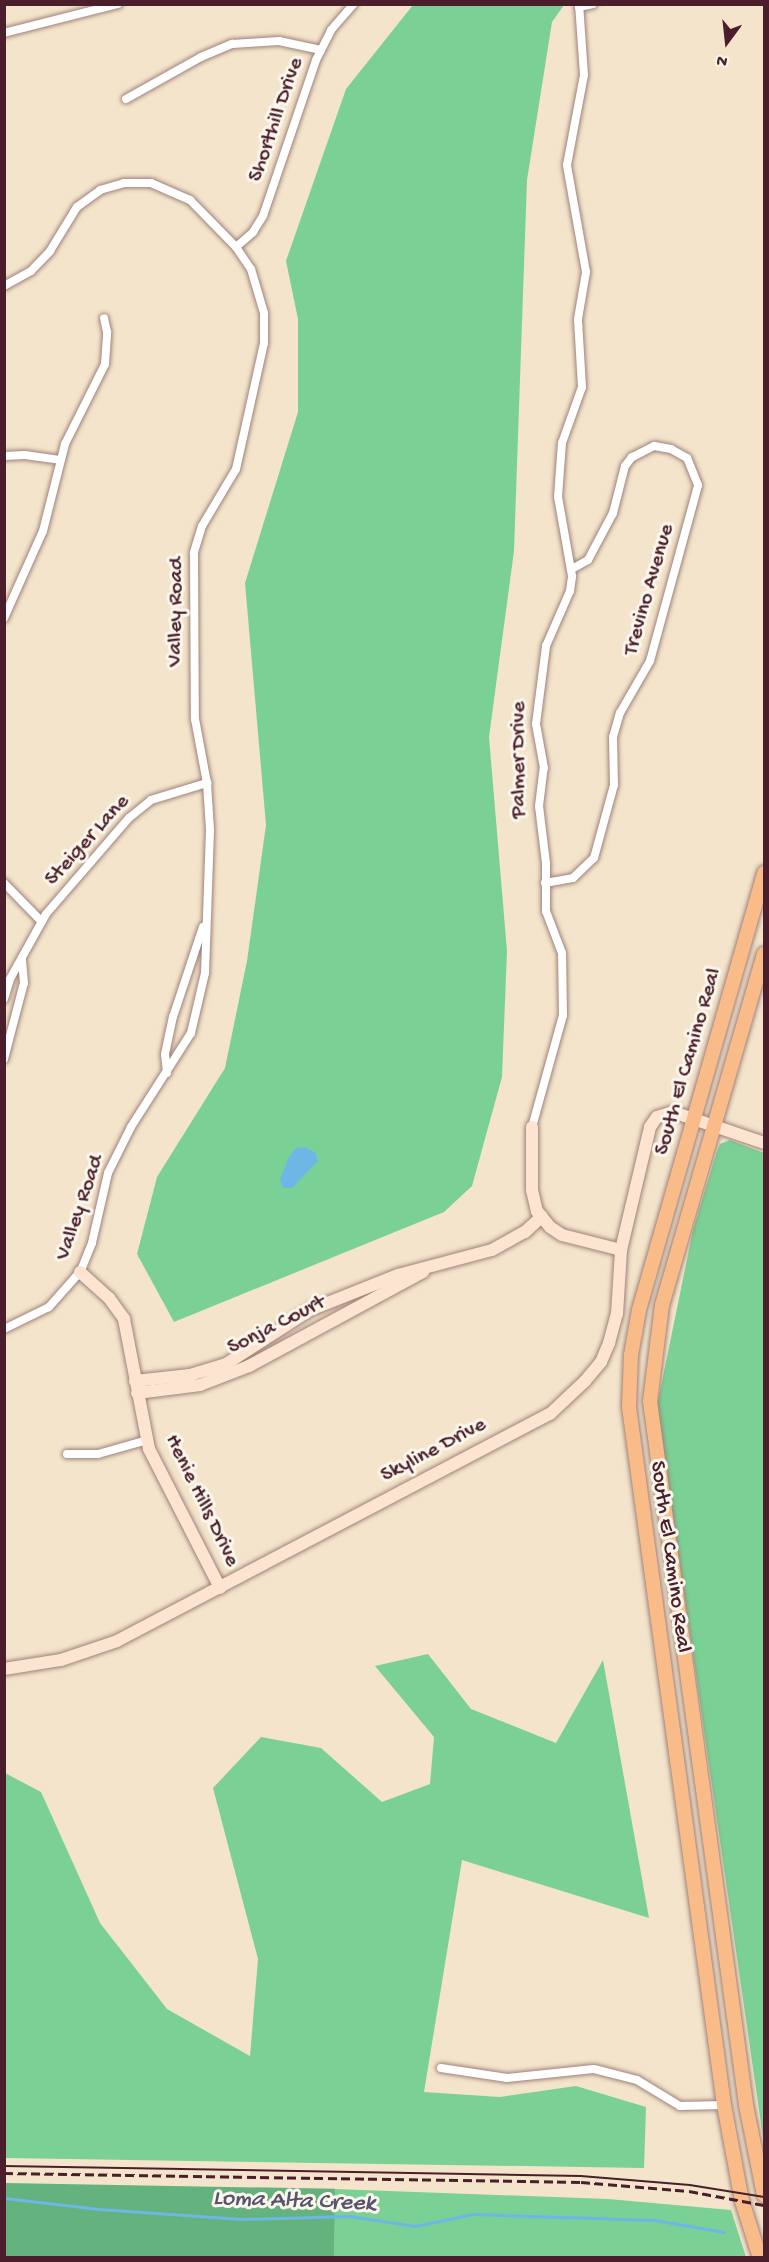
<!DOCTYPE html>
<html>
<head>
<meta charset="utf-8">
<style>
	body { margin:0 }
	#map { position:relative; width:769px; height:2262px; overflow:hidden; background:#f4e4cb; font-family:"Gochi Hand",sans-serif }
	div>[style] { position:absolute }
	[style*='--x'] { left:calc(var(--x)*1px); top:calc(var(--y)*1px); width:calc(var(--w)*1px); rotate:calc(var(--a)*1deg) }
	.green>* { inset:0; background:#7bd195 }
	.forest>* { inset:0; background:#64b37e; transform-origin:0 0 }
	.water>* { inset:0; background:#6eb6e6 }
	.stream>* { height:3px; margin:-1.5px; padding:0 1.5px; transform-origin:1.5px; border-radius:1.5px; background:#6eb6e6 }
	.roads { filter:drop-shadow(0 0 2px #9f827b) drop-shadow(0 0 2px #9f827b) }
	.street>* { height:8px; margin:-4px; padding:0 4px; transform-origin:4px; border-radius:4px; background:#fff }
	.secondary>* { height:12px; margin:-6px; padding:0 6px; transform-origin:6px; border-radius:6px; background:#fde4d0 }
	.primary>* { height:14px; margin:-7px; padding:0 7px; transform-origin:7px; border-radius:7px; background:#f9bc89 }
	.tram>* { height:1.5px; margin:-0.75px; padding:0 0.75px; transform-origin:0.75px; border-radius:0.75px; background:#4a1f2b }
	.rail>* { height:3px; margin-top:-1.5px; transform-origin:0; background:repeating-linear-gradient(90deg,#4a1f2b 0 9px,transparent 0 13.5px) }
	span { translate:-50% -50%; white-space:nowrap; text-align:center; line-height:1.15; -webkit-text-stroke:6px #fbf7ec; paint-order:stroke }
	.street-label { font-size:22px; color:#4a1f2b }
	.water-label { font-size:24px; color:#57546c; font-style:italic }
	.frame { position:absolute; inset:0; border:6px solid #4a1f2b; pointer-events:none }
	.north { position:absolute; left:697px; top:12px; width:60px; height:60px; -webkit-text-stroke:4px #fbf7ec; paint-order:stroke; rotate:195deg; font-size:16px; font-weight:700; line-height:24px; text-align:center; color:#4a1f2b }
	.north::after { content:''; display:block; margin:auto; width:21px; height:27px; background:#4a1f2b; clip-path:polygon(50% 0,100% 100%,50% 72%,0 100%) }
</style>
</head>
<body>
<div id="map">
	<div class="green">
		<div style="clip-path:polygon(413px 5px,564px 5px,552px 22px,527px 180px,514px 551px,489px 737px,507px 951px,502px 1077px,472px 1186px,444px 1212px,174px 1322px,137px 1254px,157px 1177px,225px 1068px,247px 961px,266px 825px,245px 583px,298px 412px,298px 319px,286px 261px,346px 89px)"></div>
		<div style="clip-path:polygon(730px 1140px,764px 1153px,764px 2144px,657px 1406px,693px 1230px,717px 1151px,720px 1144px)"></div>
		<div style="clip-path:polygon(428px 1654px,471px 1709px,556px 1743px,603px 1660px,649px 1918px,462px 1860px,424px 2092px,500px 2097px,576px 2086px,646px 2107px,644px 2168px,5px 2158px,5px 1773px,41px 1792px,100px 1923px,167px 2009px,250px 2056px,258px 1959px,213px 1788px,261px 1737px,321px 1748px,382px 1802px,430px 1784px,434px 1737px,375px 1666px)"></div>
		<div style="clip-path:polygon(335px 2189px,608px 2199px,731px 2210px,746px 2257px,324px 2257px)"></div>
	</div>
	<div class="forest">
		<div style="left:5px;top:2183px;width:330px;height:75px;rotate:1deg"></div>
	</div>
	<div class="water">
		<div style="clip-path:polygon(305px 1147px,316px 1153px,318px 1161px,292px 1188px,283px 1188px,280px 1179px,289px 1157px,296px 1148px)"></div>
	</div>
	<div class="stream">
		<div style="--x:4;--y:2198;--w:96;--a:6.6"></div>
		<div style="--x:99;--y:2209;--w:143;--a:4"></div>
		<div style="--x:242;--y:2219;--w:107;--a:-1.6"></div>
		<div style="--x:349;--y:2216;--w:67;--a:8.6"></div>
		<div style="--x:415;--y:2226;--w:59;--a:-11.7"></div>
		<div style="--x:473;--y:2214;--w:182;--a:1.9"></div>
		<div style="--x:655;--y:2220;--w:70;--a:9.9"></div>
	</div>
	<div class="roads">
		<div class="street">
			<div style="--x:579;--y:7;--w:14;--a:-12"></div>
			<div style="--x:4;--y:33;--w:118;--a:-14.3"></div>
			<div style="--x:126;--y:99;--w:86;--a:-29.2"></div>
			<div style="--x:201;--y:57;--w:34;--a:-23"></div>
			<div style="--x:232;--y:44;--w:47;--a:-3.7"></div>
			<div style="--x:279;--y:41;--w:43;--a:12.1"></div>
			<div style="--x:236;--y:247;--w:23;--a:-41"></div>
			<div style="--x:253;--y:232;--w:19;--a:-58"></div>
			<div style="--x:263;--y:216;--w:165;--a:-71.2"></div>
			<div style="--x:316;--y:60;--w:34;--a:-63"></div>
			<div style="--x:331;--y:30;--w:35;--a:-49"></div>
			<div style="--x:4;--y:286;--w:31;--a:-29"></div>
			<div style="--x:31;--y:271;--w:28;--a:-46"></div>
			<div style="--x:50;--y:251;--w:52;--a:-58.5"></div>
			<div style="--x:77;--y:207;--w:29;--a:-36"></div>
			<div style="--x:100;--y:190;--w:25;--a:-16"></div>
			<div style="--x:124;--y:183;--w:27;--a:0"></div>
			<div style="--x:151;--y:183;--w:43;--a:23.6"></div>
			<div style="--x:190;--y:200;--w:66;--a:45.6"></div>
			<div style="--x:236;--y:247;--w:27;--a:56"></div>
			<div style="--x:251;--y:269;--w:46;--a:73.5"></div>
			<div style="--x:264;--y:313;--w:30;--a:90"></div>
			<div style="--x:264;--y:343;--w:129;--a:102.5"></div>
			<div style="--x:236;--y:469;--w:66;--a:120.8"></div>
			<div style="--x:202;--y:526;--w:28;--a:107"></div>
			<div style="--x:194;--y:553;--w:166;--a:89.7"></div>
			<div style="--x:195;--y:719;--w:65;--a:79.4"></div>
			<div style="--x:207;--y:783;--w:47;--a:86.3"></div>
			<div style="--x:210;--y:830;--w:143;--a:92"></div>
			<div style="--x:205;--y:973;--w:62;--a:103.1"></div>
			<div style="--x:191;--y:1033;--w:112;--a:122.6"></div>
			<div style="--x:131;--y:1127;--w:51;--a:116.6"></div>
			<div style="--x:108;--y:1173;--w:72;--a:102.9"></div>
			<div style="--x:92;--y:1243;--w:31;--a:112"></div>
			<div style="--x:80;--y:1272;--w:47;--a:131.5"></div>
			<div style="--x:49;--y:1307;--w:50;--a:153.9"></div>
			<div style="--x:4;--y:456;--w:21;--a:-3"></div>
			<div style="--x:25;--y:455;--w:35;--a:8"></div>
			<div style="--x:4;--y:618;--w:95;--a:-65.9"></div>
			<div style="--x:43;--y:531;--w:90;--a:-75.8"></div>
			<div style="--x:65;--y:444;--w:89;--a:-63.4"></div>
			<div style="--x:105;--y:364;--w:32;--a:-86"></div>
			<div style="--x:107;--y:332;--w:14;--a:-102"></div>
			<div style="--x:4;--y:883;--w:54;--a:45.7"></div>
			<div style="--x:545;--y:883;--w:28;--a:-10"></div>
			<div style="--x:573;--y:878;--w:29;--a:-44"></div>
			<div style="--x:594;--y:858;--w:76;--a:-74.7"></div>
			<div style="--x:614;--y:785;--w:48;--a:-91.2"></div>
			<div style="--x:613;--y:737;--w:25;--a:-74"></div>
			<div style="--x:620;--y:713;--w:60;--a:-60"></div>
			<div style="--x:650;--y:661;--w:182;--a:-74.7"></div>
			<div style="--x:698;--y:485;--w:29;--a:-112"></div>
			<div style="--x:687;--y:458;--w:18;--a:-151"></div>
			<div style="--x:671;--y:449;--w:17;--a:-170"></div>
			<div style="--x:654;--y:446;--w:25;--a:153"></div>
			<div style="--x:632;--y:457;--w:11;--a:128"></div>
			<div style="--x:625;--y:466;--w:49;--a:104.3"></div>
			<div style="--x:613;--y:513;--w:53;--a:118"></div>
			<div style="--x:588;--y:560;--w:18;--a:151"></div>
			<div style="--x:4;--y:999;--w:21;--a:-73"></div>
			<div style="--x:10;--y:979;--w:74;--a:-61"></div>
			<div style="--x:46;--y:914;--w:127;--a:-49.2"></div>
			<div style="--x:129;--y:818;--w:28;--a:-39"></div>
			<div style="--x:151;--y:800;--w:59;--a:-16.9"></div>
			<div style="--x:4;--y:1059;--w:79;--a:-75.3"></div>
			<div style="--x:24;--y:983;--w:25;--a:-95"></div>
			<div style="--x:167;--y:1073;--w:19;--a:-96"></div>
			<div style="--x:165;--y:1054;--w:38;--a:-78"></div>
			<div style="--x:173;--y:1017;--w:95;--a:-71.6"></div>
			<div style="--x:532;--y:1127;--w:116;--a:-74.5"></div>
			<div style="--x:563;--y:1015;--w:62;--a:-90.9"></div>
			<div style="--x:562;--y:953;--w:45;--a:-110.9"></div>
			<div style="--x:546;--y:911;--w:48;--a:-90"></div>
			<div style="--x:546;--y:863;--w:57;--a:-97"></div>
			<div style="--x:539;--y:806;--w:38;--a:-83"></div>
			<div style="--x:544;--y:768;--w:45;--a:-100.3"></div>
			<div style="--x:536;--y:724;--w:79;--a:-82.7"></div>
			<div style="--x:546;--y:646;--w:60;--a:-66.4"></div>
			<div style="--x:570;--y:591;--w:15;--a:-82"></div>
			<div style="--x:572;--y:576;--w:80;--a:-100"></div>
			<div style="--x:558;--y:497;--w:54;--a:-85.8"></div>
			<div style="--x:562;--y:443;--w:59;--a:-70.3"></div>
			<div style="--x:582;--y:387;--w:68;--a:-93.4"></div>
			<div style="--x:578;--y:319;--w:48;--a:-80.3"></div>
			<div style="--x:586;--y:272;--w:109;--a:-100.1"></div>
			<div style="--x:567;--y:165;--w:92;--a:-79.3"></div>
			<div style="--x:584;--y:75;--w:71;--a:-94"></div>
			<div style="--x:67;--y:1454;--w:31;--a:0"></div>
			<div style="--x:98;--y:1454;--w:51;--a:-15.9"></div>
			<div style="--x:441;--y:2068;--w:67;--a:8.6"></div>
			<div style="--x:507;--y:2078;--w:87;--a:-5.9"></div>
			<div style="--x:594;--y:2069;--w:44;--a:14.3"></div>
			<div style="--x:637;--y:2080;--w:50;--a:31.2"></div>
			<div style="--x:680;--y:2106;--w:44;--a:-1.3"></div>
		</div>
		<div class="secondary">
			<div style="--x:532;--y:1127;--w:63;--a:90"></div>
			<div style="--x:532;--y:1190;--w:22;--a:77"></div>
			<div style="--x:537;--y:1211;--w:21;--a:51"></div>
			<div style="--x:550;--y:1227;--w:14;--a:34"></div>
			<div style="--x:562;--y:1235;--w:61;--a:14.3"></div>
			<div style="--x:80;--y:1272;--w:39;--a:42"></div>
			<div style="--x:109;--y:1298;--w:26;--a:54"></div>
			<div style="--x:124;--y:1319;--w:132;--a:79.1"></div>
			<div style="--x:149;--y:1449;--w:156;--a:62.9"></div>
			<div style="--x:135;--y:1381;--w:55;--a:-6.2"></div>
			<div style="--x:190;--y:1375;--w:38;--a:-17"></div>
			<div style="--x:226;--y:1364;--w:100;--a:-32.7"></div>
			<div style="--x:310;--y:1310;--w:95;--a:-21.7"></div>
			<div style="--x:398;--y:1275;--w:97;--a:-14.9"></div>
			<div style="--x:492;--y:1250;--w:38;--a:-29"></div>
			<div style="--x:525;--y:1232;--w:23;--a:-43"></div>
			<div style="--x:137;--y:1393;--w:64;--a:-7.2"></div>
			<div style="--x:200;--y:1385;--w:53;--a:-21.2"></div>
			<div style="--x:249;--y:1366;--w:198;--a:-28.4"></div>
			<div style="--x:4;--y:1669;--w:58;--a:-9"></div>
			<div style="--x:61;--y:1660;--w:59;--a:-18.7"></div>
			<div style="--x:117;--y:1641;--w:489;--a:-27.7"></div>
			<div style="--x:550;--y:1414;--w:48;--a:-43.3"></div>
			<div style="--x:585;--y:1381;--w:25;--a:-50"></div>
			<div style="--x:601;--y:1362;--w:21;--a:-67"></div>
			<div style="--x:609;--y:1343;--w:30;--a:-75"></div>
			<div style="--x:617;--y:1314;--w:64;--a:-86.4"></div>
			<div style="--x:621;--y:1250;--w:126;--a:-76.7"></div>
			<div style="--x:650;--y:1127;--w:12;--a:-55"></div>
			<div style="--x:657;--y:1117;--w:17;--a:-17"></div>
			<div style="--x:673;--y:1112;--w:96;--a:18.8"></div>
		</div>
		<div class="primary">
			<div style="--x:764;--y:954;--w:366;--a:106.2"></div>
			<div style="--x:662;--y:1305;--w:97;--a:97.1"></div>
			<div style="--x:650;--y:1401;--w:711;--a:82.23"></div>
			<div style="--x:746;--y:2105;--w:92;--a:78.7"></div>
			<div style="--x:760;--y:2258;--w:60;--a:-107.5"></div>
			<div style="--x:742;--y:2201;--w:98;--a:-100.6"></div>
			<div style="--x:724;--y:2105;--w:704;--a:-97.75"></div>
			<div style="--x:629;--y:1407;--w:52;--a:-87.8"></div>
			<div style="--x:631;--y:1355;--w:46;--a:-79.9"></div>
			<div style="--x:639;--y:1310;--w:455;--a:-74"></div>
		</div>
	</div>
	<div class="tram">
		<div style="--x:4;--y:2166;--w:577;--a:0.99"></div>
		<div style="--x:581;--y:2176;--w:109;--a:4.7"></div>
		<div style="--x:690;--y:2185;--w:75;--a:9.2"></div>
	</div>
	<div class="rail">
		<div style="--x:4;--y:2173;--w:577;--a:0.89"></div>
		<div style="--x:581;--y:2182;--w:108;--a:4.8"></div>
		<div style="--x:689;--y:2191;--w:76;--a:10.6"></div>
	</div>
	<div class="street-label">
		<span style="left:277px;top:120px;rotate:-71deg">Shorthill Drive</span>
		<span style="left:650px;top:590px;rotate:-74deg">Trevino Avenue</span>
		<span style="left:177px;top:612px;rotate:-89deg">Valley Road</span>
		<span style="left:520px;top:760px;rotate:-90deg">Palmer Drive</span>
		<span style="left:88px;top:841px;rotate:-48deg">Steiger Lane</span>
		<span style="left:689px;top:1062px;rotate:-74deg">South El Camino Real</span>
		<span style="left:81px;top:1208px;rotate:-71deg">Valley Road</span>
		<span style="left:277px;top:1326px;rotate:-27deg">Sonja Court</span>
		<span style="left:434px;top:1451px;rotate:-28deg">Skyline Drive</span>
		<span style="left:201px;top:1501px;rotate:64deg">Henie Hills Drive</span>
		<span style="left:669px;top:1557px;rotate:82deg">South El Camino Real</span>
	</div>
	<div class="water-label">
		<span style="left:294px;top:2202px;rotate:2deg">Loma Alta Creek</span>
	</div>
	<div class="frame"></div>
	<div class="north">N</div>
</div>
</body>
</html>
